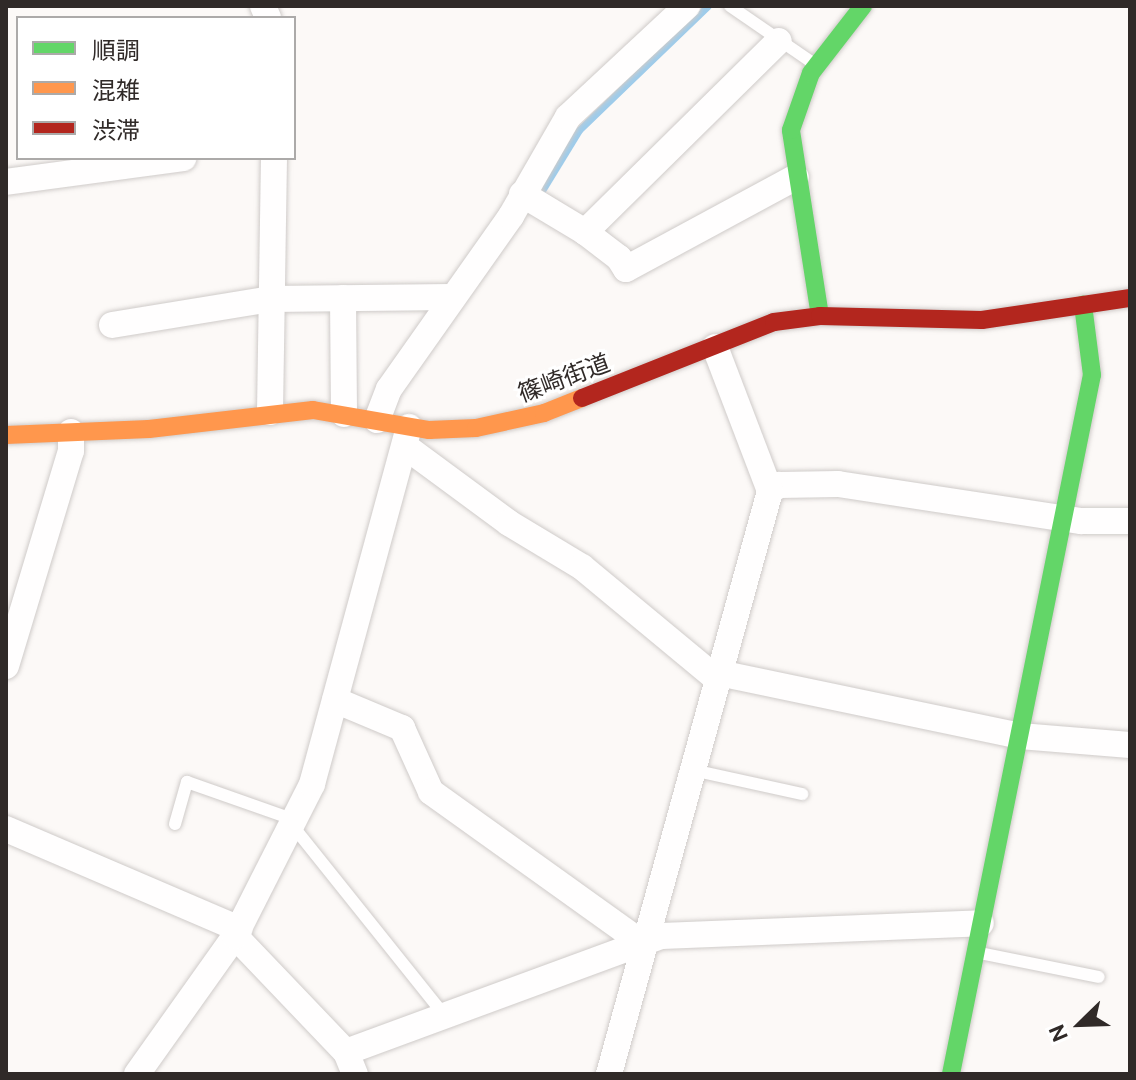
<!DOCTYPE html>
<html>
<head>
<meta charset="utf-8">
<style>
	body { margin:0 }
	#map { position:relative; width:1136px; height:1080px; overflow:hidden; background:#fcf9f7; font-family:Ubuntu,"Noto Sans JP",sans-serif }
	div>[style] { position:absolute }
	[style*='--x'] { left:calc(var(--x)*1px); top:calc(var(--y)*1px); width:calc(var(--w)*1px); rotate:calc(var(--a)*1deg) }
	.stream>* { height:7px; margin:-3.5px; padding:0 3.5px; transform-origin:3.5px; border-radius:3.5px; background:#9ecceb }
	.roads { filter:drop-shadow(0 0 2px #cfcbc9) drop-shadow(0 0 2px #cfcbc9) }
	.lane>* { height:12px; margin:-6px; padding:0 6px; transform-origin:6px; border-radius:6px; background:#fffefe }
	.street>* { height:26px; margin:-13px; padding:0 13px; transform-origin:13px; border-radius:13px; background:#fffefe }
	.fast>* { height:18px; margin:-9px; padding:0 9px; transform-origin:9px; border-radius:9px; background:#63d668 }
	.slow>* { height:18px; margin:-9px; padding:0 9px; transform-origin:9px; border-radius:9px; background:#ff974d }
	.jam>* { height:18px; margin:-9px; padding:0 9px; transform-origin:9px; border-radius:9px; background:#b3261e }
	span { translate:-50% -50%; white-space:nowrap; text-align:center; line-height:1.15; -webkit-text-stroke:6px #fff; paint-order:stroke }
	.street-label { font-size:24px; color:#302a28 }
	.frame { position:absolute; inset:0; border:8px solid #302a28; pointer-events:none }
	.legend { position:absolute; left:16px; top:16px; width:280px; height:144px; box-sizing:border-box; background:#fff; border:2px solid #acaaa9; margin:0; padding:10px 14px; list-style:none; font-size:24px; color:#302a28 }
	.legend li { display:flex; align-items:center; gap:16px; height:40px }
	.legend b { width:40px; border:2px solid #acaaa9 }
	.north { position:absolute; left:1040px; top:984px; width:80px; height:80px; -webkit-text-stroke:6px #fff; paint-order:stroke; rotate:247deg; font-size:22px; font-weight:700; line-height:32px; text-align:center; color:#302a28 }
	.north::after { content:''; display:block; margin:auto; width:28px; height:36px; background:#302a28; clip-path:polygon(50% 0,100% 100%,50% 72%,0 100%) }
</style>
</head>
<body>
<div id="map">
	<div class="stream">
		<div style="--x:543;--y:189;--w:69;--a:-58.6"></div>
		<div style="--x:579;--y:130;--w:178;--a:-43.9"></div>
	</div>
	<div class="roads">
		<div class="lane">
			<div style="--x:730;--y:6;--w:101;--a:34.5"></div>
			<div style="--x:692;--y:770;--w:113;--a:12.3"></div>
			<div style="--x:175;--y:824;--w:44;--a:-74.1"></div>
			<div style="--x:187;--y:782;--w:114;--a:19.4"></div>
			<div style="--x:292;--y:825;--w:245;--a:51.3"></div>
			<div style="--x:980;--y:953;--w:121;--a:11.4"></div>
		</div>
		<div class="street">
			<div style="--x:263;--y:6;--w:13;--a:67"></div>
			<div style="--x:6;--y:182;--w:179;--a:-7.7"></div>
			<div style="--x:522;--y:194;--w:74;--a:31.1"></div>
			<div style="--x:585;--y:232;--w:43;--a:37.4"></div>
			<div style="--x:619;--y:258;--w:13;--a:58"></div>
			<div style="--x:626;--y:269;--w:193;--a:-28.4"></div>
			<div style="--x:585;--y:232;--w:272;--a:-44.6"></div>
			<div style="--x:343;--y:298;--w:116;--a:89.5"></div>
			<div style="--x:112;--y:325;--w:161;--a:-9.3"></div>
			<div style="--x:271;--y:299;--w:180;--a:-0.6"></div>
			<div style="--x:270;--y:412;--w:254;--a:-89.1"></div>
			<div style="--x:377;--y:420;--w:33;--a:-69"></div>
			<div style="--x:389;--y:389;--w:212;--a:-54.8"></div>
			<div style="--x:511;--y:216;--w:114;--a:-60.1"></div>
			<div style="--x:568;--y:117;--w:163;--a:-43"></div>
			<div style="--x:406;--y:447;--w:128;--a:36.4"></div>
			<div style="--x:509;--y:523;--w:85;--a:31.1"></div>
			<div style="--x:582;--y:567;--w:175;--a:39.7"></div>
			<div style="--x:770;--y:491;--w:11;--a:-34"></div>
			<div style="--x:779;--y:485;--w:59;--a:-1"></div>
			<div style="--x:838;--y:484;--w:246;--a:8.7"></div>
			<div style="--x:1081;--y:521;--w:49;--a:0"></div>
			<div style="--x:6;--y:666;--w:225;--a:-73.2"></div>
			<div style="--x:71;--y:451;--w:19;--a:-90"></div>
			<div style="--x:719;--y:673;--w:308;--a:11.8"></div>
			<div style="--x:1020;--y:736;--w:110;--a:4.7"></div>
			<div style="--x:335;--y:700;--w:73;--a:22.7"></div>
			<div style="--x:402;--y:728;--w:70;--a:65.6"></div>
			<div style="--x:431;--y:792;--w:261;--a:35.6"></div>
			<div style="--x:6;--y:829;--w:254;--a:23.2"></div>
			<div style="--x:235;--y:936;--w:161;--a:46.3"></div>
			<div style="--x:346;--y:1052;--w:24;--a:68"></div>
			<div style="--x:346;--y:1052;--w:337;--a:-20.2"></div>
			<div style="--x:662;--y:936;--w:319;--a:-2.3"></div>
			<div style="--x:137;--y:1074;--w:169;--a:-54.6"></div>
			<div style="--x:235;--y:936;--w:170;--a:-63.1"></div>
			<div style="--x:312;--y:784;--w:370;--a:-74.8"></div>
			<div style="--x:609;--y:1074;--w:605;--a:-74.56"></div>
			<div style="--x:770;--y:491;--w:154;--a:-110.9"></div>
		</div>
		<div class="fast">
			<div style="--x:820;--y:316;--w:188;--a:-98.9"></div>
			<div style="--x:791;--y:130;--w:60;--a:-70.7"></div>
			<div style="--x:811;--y:73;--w:85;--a:-52.2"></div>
			<div style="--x:951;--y:1074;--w:713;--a:-78.6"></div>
			<div style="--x:1092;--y:375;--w:71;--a:-97.3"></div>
		</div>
		<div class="slow">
			<div style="--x:6;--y:435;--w:143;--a:-2.4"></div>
			<div style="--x:149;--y:429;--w:165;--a:-6.6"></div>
			<div style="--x:313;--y:410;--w:118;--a:9.8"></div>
			<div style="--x:429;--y:430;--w:47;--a:-2.4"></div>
			<div style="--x:476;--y:428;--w:70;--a:-12.4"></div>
			<div style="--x:544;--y:413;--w:41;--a:-21.5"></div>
		</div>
		<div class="jam">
			<div style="--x:582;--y:398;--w:206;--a:-21.6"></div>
			<div style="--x:774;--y:322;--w:46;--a:-7.4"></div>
			<div style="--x:820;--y:316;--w:162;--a:1.4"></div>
			<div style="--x:982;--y:320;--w:150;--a:-8.5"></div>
		</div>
	</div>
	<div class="street-label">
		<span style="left:564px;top:378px;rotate:-20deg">篠崎街道</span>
	</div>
	<div class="frame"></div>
	<ul class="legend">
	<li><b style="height:10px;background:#63d668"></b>順調</li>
	<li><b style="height:10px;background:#ff974d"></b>混雑</li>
	<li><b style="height:10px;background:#b3261e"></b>渋滞</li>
	</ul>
	<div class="north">N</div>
</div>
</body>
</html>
